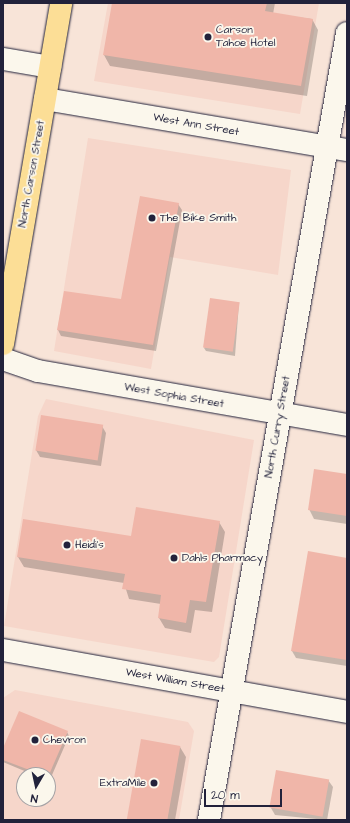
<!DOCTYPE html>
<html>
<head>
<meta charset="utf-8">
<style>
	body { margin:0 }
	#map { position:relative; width:350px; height:823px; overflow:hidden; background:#f8e4d8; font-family:"Architects Daughter",sans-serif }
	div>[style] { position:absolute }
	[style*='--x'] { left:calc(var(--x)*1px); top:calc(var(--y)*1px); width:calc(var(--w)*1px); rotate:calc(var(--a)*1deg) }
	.built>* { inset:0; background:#f6d6ca }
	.shadow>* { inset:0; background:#0003 }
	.building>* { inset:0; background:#f0b6a9; transform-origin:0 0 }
	.roads { filter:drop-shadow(0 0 1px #22223b) drop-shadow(0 0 1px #22223b) }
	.street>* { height:22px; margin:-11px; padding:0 11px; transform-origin:11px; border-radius:11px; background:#fbf7ec }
	.primary>* { height:22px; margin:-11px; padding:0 11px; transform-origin:11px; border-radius:11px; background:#fcde96 }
	.dots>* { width:11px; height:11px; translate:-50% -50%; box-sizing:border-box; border:2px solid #fbf7ec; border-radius:50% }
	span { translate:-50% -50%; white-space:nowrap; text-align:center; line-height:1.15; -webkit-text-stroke:3.5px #fbf7ec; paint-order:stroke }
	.poi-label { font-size:11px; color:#22223b }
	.left { translate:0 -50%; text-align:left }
	.right { translate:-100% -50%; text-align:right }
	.street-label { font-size:11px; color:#22223b }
	.frame { position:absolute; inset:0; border:4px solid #22223b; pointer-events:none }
	.north { position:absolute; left:16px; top:767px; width:40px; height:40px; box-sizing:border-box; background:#fbf7ec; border:1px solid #a4a2a5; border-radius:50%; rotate:189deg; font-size:11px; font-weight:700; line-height:16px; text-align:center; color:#22223b }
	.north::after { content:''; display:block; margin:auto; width:14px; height:18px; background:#22223b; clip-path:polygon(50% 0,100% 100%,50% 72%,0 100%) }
	.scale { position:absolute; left:204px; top:789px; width:78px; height:18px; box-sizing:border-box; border:2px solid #22223b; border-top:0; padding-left:5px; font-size:12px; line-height:14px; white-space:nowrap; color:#22223b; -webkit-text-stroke:3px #fbf7ec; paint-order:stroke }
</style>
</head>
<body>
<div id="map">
	<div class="built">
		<div style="clip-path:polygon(108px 3px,319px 3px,300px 114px,94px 81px)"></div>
		<div style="clip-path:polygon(88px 138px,291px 170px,278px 275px,170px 257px,151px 369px,54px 351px)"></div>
		<div style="clip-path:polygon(46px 399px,254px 440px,219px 657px,214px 662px,4px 626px,38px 416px)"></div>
		<div style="clip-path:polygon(evenodd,15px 690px,188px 722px,194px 731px,179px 820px,3px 820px,3px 698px,15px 690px,24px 775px,48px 775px,48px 799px,24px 799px,24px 775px)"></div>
	</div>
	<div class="shadow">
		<div style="clip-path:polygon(113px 3px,275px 3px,273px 14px,312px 19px,318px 30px,307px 96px,110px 66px,104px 55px)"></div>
		<div style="clip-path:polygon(178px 204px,182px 210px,156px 351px,61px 336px,58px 330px,122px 300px)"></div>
		<div style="clip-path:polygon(239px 303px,235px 356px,206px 351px,204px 348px)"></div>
		<div style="clip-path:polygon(102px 426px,106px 433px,101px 466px,40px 457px,36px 450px)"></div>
		<div style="clip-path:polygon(347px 475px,347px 524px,314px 519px,309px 509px)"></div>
		<div style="clip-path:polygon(219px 522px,225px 532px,212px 612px,195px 610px,191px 633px,165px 628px,159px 618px,161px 604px,129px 599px,124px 583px,24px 567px,18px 557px)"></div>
		<div style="clip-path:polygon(347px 559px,347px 666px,296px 658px,292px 651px)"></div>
		<div style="clip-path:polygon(67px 732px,69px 736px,49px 782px,48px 775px,34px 775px,3px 762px,3px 750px)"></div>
		<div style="clip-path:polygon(180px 747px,186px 757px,175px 820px,128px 820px)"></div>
		<div style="clip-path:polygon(328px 780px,333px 787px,327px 820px,275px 815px,271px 808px)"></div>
	</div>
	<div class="building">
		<div style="clip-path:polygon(112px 3px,267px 3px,265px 11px,313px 19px,301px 86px,103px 55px)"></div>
		<div style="clip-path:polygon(140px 196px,179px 203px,153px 345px,57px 330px,64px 291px,121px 299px)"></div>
		<div style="left:210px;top:298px;width:30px;height:50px;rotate:8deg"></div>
		<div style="left:41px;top:415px;width:63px;height:36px;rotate:9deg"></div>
		<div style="clip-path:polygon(314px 469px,347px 474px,347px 516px,308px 510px)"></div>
		<div style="clip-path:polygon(136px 507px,220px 521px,206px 602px,190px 600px,186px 623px,158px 618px,161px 595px,122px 589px,125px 574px,17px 557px,23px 519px,131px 536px)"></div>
		<div style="clip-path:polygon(308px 551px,347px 558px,347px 660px,291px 651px)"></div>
		<div style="clip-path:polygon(19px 711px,68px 731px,48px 777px,3px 760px,3px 748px)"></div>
		<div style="left:141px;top:739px;width:40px;height:82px;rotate:10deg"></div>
		<div style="left:276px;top:770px;width:54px;height:38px;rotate:10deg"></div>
	</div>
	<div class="roads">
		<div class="street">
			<div style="--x:3;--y:59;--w:48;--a:9.7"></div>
			<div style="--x:45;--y:99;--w:306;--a:9.6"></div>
			<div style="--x:3;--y:359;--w:37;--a:19"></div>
			<div style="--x:38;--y:371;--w:314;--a:9.9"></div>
			<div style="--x:3;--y:650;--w:350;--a:10.2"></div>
			<div style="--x:209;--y:820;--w:799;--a:-80.05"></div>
		</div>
		<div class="primary">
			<div style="--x:3;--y:344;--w:346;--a:-80.3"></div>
		</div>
	</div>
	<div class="dots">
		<div style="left:208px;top:37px;background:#22223b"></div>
		<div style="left:152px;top:218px;background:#22223b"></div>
		<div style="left:67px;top:545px;background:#22223b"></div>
		<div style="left:174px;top:558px;background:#22223b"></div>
		<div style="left:35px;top:740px;background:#22223b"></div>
		<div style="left:154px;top:783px;background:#22223b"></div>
	</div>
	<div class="poi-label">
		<span class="left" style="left:216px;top:37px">Carson<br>Tahoe Hotel</span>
		<span class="left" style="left:160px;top:218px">The Bike Smith</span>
		<span class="left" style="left:75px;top:545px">Heidi's</span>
		<span class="left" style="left:182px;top:558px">Dahls Pharmacy</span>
		<span class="left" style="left:43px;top:740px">Chevron</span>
		<span class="right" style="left:146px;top:783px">ExtraMile</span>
	</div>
	<div class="street-label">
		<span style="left:196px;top:125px;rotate:10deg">West Ann Street</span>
		<span style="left:32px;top:174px;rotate:-80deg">North Carson Street</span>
		<span style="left:174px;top:396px;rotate:10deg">West Sophia Street</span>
		<span style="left:278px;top:427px;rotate:-80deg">North Curry Street</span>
		<span style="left:175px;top:681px;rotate:10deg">West William Street</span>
	</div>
	<div class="frame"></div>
	<div class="north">N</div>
	<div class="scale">20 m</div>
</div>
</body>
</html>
